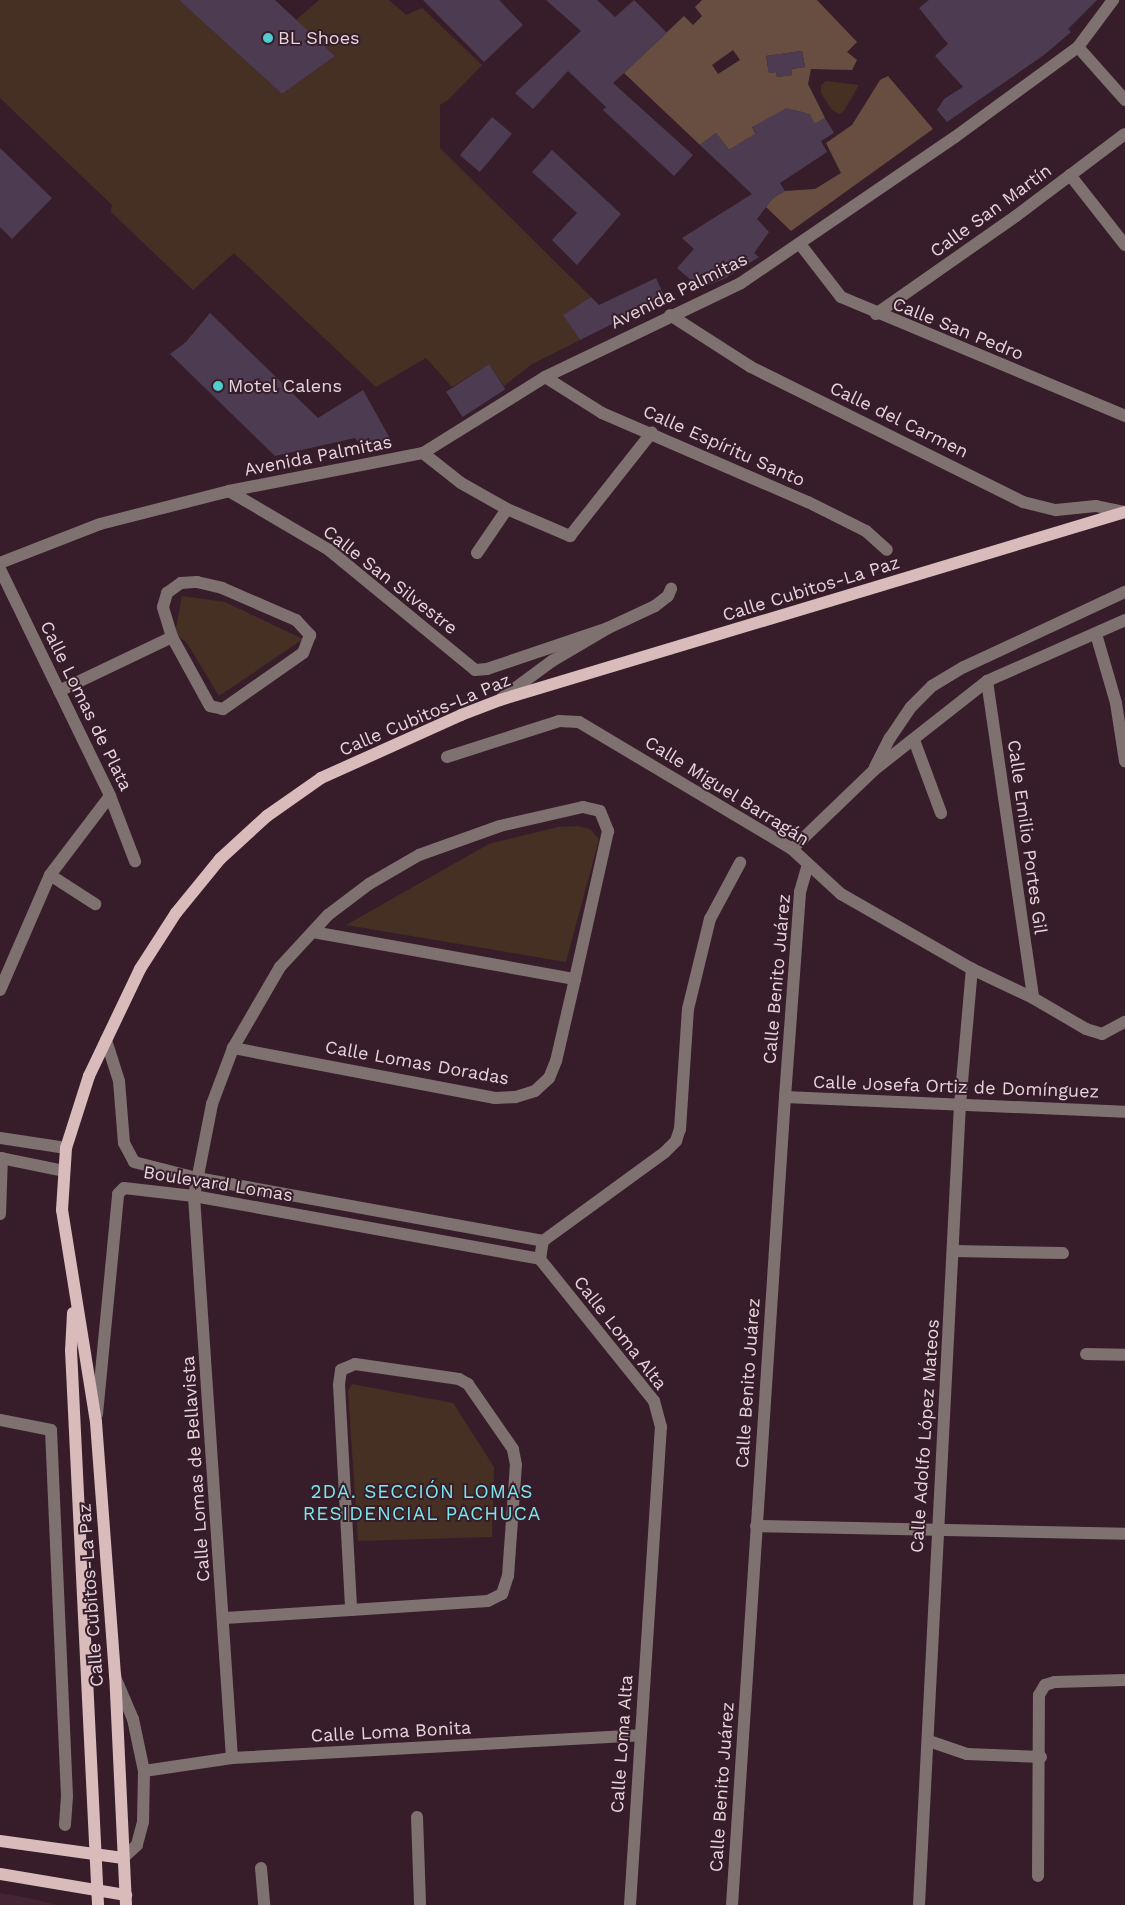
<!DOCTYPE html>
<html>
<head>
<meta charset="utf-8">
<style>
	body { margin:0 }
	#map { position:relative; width:1125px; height:1905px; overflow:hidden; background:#371d2a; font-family:"Work Sans",sans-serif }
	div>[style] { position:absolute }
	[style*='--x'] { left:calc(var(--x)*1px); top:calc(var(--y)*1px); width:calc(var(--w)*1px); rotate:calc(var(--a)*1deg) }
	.built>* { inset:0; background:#452535 }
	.green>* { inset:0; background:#463024 }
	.forest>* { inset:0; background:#684e40 }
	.building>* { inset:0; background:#4d3c51; transform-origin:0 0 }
	.minor>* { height:12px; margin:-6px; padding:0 6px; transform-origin:6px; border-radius:6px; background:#7f7170 }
	.major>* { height:12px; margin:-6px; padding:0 6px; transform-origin:6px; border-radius:6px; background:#dabbbb }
	.dots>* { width:14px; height:14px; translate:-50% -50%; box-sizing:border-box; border:2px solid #371d2a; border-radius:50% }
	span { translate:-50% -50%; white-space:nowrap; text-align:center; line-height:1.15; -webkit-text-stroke:4px #371d2a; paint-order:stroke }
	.poi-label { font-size:18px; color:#e6d4dc }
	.left { translate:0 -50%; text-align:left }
	.street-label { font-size:18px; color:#e6d4dc }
	.neighbourhood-label { font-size:19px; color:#7ce8ed; letter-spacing:1px }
</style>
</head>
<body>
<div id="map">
	<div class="built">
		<div style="clip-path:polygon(0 1893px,38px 1900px,56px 1905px,0 1905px)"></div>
	</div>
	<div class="green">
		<div style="clip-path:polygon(0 0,179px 0,282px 94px,335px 56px,296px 20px,319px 0,389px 0,406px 15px,422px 8px,482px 65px,448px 100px,440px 105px,440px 148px,591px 297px,563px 315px,580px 340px,532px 364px,504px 386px,489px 364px,452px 387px,426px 358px,376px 387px,234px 253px,193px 290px,111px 212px,112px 205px,0 98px)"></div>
		<div style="clip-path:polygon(826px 81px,859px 85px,844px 111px,839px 114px,832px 110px,821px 93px,821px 85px)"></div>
		<div style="clip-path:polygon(182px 596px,225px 602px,303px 639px,219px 696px,187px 643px,175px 633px)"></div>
		<div style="clip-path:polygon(577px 826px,590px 829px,599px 839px,566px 962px,346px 925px,489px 844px,558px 827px)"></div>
		<div style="clip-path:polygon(352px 1384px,453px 1403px,494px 1467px,492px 1537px,358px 1541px,348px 1391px)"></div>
	</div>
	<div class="forest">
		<div style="clip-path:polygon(evenodd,702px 0,817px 0,857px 42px,847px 52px,857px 60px,852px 70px,811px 69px,808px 84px,825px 118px,815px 124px,805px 113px,794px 110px,752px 127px,759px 140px,750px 137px,729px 150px,716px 133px,700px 145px,624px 73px,684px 16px,693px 25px,702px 16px,695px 7px,702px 0,733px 50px,740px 60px,718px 74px,712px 65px,733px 50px,702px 0,802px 51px,805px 67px,791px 69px,792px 75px,777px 77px,776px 72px,769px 73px,766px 56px,802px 51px)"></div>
		<div style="clip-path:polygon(888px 76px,933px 129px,791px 231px,766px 207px,773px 198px,785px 191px,815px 189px,841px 173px,826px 143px,852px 125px,880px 80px)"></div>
	</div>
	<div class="building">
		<div style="clip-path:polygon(179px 0,275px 0,335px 56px,282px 94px)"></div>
		<div style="clip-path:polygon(423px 0,499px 0,523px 25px,484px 62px)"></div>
		<div style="clip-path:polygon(546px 0,597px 0,615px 17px,634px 0,667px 33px,613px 83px,693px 155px,674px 176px,603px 110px,606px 107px,568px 71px,533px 109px,515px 93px,581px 31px)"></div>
		<div style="clip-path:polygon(929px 0,1097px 0,1068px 29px,1071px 32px,1044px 55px,947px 122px,937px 110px,944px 99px,963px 87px,935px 56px,948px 44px,919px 8px)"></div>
		<div style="clip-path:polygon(802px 51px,805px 67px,791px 69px,792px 75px,777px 77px,776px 72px,769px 73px,766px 56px)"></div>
		<div style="clip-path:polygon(786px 108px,810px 114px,815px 124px,825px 118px,834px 133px,821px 141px,827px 152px,780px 183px,785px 191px,773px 198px,757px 219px,769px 232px,754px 253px,759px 257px,724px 279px,700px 288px,677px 268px,694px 249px,682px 238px,752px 194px,700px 145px,716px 133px,729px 150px,756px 133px,752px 127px)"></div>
		<div style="left:492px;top:117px;width:26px;height:50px;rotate:40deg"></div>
		<div style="clip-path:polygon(0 148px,52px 198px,12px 239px,0 227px)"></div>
		<div style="clip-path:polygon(552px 150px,621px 214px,577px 265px,552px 240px,577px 213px,532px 172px)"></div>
		<div style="clip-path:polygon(656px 278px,667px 302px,628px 316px,580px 340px,563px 315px,591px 297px,599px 305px)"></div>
		<div style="clip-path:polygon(210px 313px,318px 418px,363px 390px,393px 444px,365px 450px,355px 438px,275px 456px,170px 354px,186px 342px)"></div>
		<div style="left:489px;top:364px;width:30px;height:51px;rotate:57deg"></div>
	</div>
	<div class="minor">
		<div style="--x:1078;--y:47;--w:71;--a:48.4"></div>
		<div style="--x:1070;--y:175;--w:89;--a:51.8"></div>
		<div style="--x:800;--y:244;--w:67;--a:52.3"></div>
		<div style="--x:841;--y:297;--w:308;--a:22.7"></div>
		<div style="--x:876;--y:314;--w:171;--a:-35"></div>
		<div style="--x:1016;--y:216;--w:136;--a:-37"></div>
		<div style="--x:670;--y:315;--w:96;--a:32.7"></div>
		<div style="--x:751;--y:367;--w:304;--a:26.4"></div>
		<div style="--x:1023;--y:502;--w:34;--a:14"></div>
		<div style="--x:1056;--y:510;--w:40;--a:-5.7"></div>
		<div style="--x:1096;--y:506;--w:30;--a:12"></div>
		<div style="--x:545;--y:377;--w:67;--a:32.3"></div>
		<div style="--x:602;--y:413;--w:224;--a:23.4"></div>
		<div style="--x:808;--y:502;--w:65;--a:26.6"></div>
		<div style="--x:866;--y:531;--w:28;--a:42"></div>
		<div style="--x:423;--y:453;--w:48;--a:38.3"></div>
		<div style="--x:461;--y:483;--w:53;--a:29.5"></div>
		<div style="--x:507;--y:509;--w:69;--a:23.2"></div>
		<div style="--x:570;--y:536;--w:132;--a:-51.7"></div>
		<div style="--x:229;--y:491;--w:116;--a:30.5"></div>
		<div style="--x:329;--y:550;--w:189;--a:39.4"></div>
		<div style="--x:475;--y:670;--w:12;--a:-5"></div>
		<div style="--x:487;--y:669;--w:128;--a:-18.7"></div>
		<div style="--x:477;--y:553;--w:53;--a:-55.7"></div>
		<div style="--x:0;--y:563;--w:107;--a:-21.3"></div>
		<div style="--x:100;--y:524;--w:133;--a:-14.3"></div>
		<div style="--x:229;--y:491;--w:198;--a:-11.1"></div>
		<div style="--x:423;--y:453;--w:144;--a:-31.9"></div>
		<div style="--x:545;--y:377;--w:217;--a:-25.6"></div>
		<div style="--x:741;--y:283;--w:259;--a:-34.3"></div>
		<div style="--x:955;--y:137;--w:152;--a:-36.2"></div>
		<div style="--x:1078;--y:47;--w:59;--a:-53.3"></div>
		<div style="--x:0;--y:569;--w:252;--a:64.1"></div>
		<div style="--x:110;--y:796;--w:70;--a:69"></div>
		<div style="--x:197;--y:582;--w:26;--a:13"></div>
		<div style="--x:222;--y:588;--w:81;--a:23.4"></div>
		<div style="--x:296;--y:620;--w:21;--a:47"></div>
		<div style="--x:310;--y:635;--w:19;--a:111"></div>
		<div style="--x:303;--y:653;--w:98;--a:145"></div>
		<div style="--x:223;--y:709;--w:13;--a:-167"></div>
		<div style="--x:210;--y:706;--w:79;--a:-118.8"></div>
		<div style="--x:172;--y:637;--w:31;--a:-107"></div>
		<div style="--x:163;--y:607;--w:15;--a:-74"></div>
		<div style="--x:167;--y:593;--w:17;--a:-36"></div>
		<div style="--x:181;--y:583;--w:16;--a:-4"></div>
		<div style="--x:1096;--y:634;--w:72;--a:73.8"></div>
		<div style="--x:1116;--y:703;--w:59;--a:81.2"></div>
		<div style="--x:987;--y:681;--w:320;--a:81.7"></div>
		<div style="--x:59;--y:691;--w:125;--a:-25.5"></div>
		<div style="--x:502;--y:698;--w:62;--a:-36.5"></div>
		<div style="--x:552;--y:661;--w:65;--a:-30.5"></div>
		<div style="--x:608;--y:628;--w:52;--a:-25.1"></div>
		<div style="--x:655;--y:606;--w:16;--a:-38"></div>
		<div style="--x:668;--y:596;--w:8;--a:-67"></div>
		<div style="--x:914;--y:740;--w:78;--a:69.7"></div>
		<div style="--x:447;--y:757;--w:118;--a:-17.8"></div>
		<div style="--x:559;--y:721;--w:20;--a:3"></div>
		<div style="--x:579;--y:722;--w:248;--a:30.8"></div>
		<div style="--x:792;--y:849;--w:67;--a:42.6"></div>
		<div style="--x:841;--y:894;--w:151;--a:29.8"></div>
		<div style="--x:972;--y:969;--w:68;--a:25.4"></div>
		<div style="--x:1033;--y:998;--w:61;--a:30.3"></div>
		<div style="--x:1086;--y:1029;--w:17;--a:17"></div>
		<div style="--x:1102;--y:1034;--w:26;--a:-28"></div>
		<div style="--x:875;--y:767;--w:33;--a:-63"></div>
		<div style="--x:890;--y:738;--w:37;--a:-56"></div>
		<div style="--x:911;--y:707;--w:30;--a:-45"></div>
		<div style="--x:932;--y:686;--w:37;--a:-31"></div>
		<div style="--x:964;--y:667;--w:178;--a:-25"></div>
		<div style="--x:792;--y:849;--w:114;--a:-43.9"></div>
		<div style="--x:874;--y:770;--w:144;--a:-38.2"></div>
		<div style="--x:987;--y:681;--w:151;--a:-23.8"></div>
		<div style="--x:50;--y:875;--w:54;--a:32.8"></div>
		<div style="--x:313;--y:932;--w:266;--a:10.2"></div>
		<div style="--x:0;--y:990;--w:125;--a:-66.5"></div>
		<div style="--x:50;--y:875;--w:99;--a:-52.8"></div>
		<div style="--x:106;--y:1040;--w:43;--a:72.4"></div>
		<div style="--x:119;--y:1081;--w:62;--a:85.4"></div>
		<div style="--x:124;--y:1143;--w:21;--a:62"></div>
		<div style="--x:134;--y:1162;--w:65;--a:14.3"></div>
		<div style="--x:197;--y:1178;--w:352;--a:10.3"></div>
		<div style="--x:785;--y:1097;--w:340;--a:2.5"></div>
		<div style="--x:0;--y:1138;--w:67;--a:8.6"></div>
		<div style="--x:0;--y:1158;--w:65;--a:11.5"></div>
		<div style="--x:0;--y:1214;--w:56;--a:-88"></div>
		<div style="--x:954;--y:1251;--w:109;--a:1.1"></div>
		<div style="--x:1086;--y:1354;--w:39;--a:1"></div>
		<div style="--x:97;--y:1414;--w:221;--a:-84.5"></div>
		<div style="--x:118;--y:1194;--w:8;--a:-45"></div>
		<div style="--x:124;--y:1188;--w:70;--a:6.5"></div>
		<div style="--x:194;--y:1196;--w:352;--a:10.3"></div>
		<div style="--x:0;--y:1420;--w:52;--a:11.1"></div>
		<div style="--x:51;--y:1430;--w:366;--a:87.5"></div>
		<div style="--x:67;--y:1796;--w:29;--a:94"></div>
		<div style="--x:756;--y:1526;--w:369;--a:1.2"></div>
		<div style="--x:225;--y:1618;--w:126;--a:-3.6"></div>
		<div style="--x:351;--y:1610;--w:137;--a:-3.8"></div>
		<div style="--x:488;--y:1601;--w:16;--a:-27"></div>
		<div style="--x:502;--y:1594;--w:19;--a:-72"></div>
		<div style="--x:508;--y:1576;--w:111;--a:-85.9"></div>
		<div style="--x:516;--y:1465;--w:16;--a:-101"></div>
		<div style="--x:513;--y:1449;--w:79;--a:-124.7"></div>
		<div style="--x:468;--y:1384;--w:10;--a:-151"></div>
		<div style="--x:459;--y:1379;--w:105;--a:-171.8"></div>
		<div style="--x:355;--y:1364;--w:15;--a:157"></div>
		<div style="--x:341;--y:1370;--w:15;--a:98"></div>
		<div style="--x:339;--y:1385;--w:225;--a:86.9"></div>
		<div style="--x:115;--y:1677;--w:46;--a:66.8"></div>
		<div style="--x:133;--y:1719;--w:53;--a:78.1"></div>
		<div style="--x:144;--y:1771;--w:51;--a:91.1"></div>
		<div style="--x:143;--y:1822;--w:24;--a:105"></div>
		<div style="--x:137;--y:1845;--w:19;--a:137"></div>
		<div style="--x:929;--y:1741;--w:40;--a:18.9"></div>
		<div style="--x:967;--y:1754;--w:74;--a:2.3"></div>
		<div style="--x:232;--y:1758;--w:563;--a:-93.87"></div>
		<div style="--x:194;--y:1196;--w:94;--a:-78.9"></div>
		<div style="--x:212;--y:1104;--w:60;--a:-69.4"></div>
		<div style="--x:233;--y:1048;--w:94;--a:-59.9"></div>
		<div style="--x:280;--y:967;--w:71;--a:-47.3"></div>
		<div style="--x:328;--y:915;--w:51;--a:-37.1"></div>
		<div style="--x:369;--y:884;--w:58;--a:-30.1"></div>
		<div style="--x:419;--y:855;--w:86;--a:-19.7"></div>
		<div style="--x:500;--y:826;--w:85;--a:-12.9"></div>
		<div style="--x:583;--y:807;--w:17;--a:13"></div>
		<div style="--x:600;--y:811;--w:22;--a:68"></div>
		<div style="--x:608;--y:831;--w:152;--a:102.6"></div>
		<div style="--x:575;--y:979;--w:84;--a:103"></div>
		<div style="--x:556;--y:1061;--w:18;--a:112"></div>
		<div style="--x:549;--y:1078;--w:19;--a:137"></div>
		<div style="--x:535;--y:1091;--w:21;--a:163"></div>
		<div style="--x:515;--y:1097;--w:20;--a:177"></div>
		<div style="--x:495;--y:1098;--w:267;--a:-169.2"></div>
		<div style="--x:144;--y:1771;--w:89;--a:-8.4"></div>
		<div style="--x:232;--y:1758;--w:409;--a:-3.2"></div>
		<div style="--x:417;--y:1817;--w:88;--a:88"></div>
		<div style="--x:261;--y:1868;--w:37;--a:85"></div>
		<div style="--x:1038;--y:1876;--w:181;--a:-89.7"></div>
		<div style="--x:1039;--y:1695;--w:12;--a:-59"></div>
		<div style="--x:1045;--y:1685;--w:10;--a:-17"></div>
		<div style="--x:1055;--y:1682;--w:70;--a:-1.6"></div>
		<div style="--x:630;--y:1905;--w:479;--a:-86.3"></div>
		<div style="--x:661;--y:1427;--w:27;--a:-105"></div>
		<div style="--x:654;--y:1401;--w:182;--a:-128.8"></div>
		<div style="--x:540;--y:1259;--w:18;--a:-81"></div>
		<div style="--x:543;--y:1241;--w:151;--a:-36.1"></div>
		<div style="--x:665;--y:1152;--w:16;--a:-45"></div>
		<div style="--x:676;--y:1141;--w:13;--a:-72"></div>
		<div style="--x:680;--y:1129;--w:120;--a:-86.2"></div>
		<div style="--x:688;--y:1009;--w:93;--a:-76.3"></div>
		<div style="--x:710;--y:919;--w:64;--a:-61.8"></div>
		<div style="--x:732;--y:1905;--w:810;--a:-86.25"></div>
		<div style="--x:785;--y:1097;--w:206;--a:-85.8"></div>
		<div style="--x:800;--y:892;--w:29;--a:-74"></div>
		<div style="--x:919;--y:1905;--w:801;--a:-87.07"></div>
		<div style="--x:960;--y:1105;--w:137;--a:-85"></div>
	</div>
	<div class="major">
		<div style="--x:73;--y:1313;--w:37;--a:93"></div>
		<div style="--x:71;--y:1350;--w:556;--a:87.21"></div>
		<div style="--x:0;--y:1841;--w:124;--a:7.9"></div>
		<div style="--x:0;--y:1874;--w:128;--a:9.5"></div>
		<div style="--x:126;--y:1905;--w:230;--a:-92.7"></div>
		<div style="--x:115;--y:1675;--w:254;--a:-94.3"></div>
		<div style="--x:96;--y:1422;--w:215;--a:-99.1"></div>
		<div style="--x:62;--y:1210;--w:62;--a:-86.3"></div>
		<div style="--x:66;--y:1148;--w:76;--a:-72.3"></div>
		<div style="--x:89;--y:1076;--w:119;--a:-64.5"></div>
		<div style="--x:140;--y:969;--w:67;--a:-57.3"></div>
		<div style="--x:176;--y:913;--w:70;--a:-50.8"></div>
		<div style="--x:220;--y:859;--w:64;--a:-42.5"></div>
		<div style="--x:267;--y:816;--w:66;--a:-35.1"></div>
		<div style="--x:321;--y:778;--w:154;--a:-24.2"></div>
		<div style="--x:461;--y:715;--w:42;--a:-21"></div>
		<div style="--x:500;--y:700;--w:653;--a:-16.74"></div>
	</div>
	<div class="dots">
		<div style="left:268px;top:38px;background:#51ccd1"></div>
		<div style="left:218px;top:386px;background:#51ccd1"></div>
	</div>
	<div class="poi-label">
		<span class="left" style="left:278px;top:38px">BL Shoes</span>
		<span class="left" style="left:228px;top:386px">Motel Calens</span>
	</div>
	<div class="street-label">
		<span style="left:991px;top:211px;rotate:-36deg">Calle San Martín</span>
		<span style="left:679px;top:291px;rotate:-26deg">Avenida Palmitas</span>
		<span style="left:958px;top:329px;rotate:22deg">Calle San Pedro</span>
		<span style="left:899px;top:420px;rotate:26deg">Calle del Carmen</span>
		<span style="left:724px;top:446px;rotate:24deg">Calle Espíritu Santo</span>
		<span style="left:318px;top:456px;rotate:-11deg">Avenida Palmitas</span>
		<span style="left:390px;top:580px;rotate:38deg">Calle San Silvestre</span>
		<span style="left:811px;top:589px;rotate:-17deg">Calle Cubitos-La Paz</span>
		<span style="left:86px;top:706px;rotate:64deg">Calle Lomas de Plata</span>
		<span style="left:425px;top:715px;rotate:-23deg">Calle Cubitos-La Paz</span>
		<span style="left:727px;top:791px;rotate:32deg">Calle Miguel Barragán</span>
		<span style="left:1027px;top:837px;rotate:82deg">Calle Emilio Portes Gil</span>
		<span style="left:777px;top:979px;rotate:-85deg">Calle Benito Juárez</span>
		<span style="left:417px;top:1063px;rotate:10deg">Calle Lomas Doradas</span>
		<span style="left:956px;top:1087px;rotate:2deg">Calle Josefa Ortiz de Domínguez</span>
		<span style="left:218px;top:1184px;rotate:9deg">Boulevard Lomas</span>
		<span style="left:620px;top:1333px;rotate:52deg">Calle Loma Alta</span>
		<span style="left:748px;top:1383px;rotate:-86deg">Calle Benito Juárez</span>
		<span style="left:925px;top:1436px;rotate:-86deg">Calle Adolfo López Mateos</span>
		<span style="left:196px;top:1469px;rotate:-94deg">Calle Lomas de Bellavista</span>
		<span style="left:91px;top:1595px;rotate:-94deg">Calle Cubitos-La Paz</span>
		<span style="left:391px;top:1732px;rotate:-3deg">Calle Loma Bonita</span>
		<span style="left:622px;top:1744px;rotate:-86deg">Calle Loma Alta</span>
		<span style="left:722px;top:1787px;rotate:-86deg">Calle Benito Juárez</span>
	</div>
	<div class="neighbourhood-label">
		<span style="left:422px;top:1503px">2DA. SECCIÓN LOMAS<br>RESIDENCIAL PACHUCA</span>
	</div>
</div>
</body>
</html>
